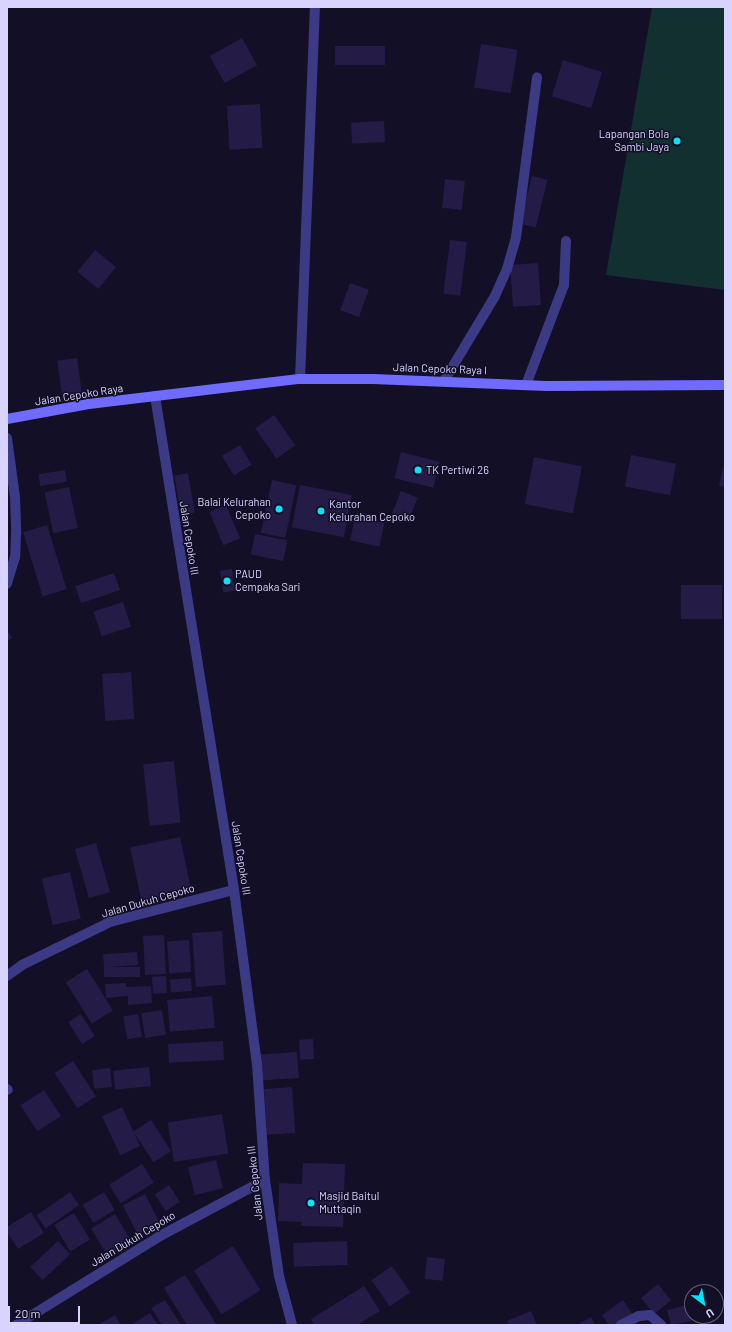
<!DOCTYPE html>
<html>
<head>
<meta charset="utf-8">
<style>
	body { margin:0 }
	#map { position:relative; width:732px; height:1332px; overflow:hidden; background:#130f26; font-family:Barlow,sans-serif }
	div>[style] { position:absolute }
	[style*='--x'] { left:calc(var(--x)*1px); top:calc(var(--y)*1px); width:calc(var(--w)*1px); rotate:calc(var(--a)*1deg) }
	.green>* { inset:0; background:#12302f }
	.building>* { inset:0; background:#241b47; transform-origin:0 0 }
	.lane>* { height:10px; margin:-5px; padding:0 5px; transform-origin:5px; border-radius:5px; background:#3d3a85 }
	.street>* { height:10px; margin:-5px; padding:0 5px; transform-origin:5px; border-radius:5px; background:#3d3a85 }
	.secondary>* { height:10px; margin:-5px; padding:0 5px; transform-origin:5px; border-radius:5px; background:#6f6bff }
	.dots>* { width:11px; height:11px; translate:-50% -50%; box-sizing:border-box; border:2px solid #130f26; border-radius:50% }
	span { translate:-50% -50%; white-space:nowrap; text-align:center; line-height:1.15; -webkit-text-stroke:3px #130f26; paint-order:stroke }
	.poi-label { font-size:11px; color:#d9d4ff }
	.right { translate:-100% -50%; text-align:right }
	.left { translate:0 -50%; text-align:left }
	.street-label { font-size:11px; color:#d9d4ff }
	.frame { position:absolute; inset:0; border:8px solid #d9d4ff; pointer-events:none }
	.north { position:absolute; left:684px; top:1284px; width:40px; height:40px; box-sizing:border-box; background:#130f26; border:1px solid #625e7d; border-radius:50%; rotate:148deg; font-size:11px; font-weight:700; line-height:16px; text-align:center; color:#d9d4ff }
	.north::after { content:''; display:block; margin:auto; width:14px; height:18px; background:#00e5ff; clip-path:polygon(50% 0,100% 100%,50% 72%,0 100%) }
	.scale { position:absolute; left:8px; top:1306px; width:72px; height:18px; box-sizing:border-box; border:2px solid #d9d4ff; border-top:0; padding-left:5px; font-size:12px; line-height:14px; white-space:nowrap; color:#d9d4ff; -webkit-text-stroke:3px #130f26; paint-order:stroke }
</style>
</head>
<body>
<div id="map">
	<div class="green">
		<div style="clip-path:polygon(652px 7px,725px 7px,725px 290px,606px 275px)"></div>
	</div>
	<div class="building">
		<div style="left:242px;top:38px;width:31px;height:37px;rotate:61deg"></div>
		<div style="left:481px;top:44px;width:37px;height:44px;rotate:9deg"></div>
		<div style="left:385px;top:46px;width:19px;height:50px;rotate:90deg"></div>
		<div style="left:563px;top:60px;width:41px;height:38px;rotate:17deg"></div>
		<div style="left:260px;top:104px;width:44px;height:33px;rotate:87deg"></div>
		<div style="left:384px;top:121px;width:21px;height:33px;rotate:87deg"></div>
		<div style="left:532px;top:176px;width:16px;height:49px;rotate:14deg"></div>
		<div style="left:445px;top:179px;width:20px;height:29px;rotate:6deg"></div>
		<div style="left:450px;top:240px;width:17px;height:54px;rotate:7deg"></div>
		<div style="left:95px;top:250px;width:27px;height:28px;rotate:39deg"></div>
		<div style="left:538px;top:263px;width:42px;height:28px;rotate:86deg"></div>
		<div style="left:350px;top:283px;width:20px;height:29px;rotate:20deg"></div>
		<div style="left:77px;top:358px;width:36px;height:20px;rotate:82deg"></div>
		<div style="left:274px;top:415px;width:37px;height:23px;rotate:55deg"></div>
		<div style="left:240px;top:445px;width:23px;height:21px;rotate:59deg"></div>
		<div style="left:401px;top:452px;width:40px;height:27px;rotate:14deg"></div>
		<div style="left:631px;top:455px;width:46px;height:32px;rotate:11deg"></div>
		<div style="left:534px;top:457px;width:49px;height:48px;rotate:11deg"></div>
		<div style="clip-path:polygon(725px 459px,725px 487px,719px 486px)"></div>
		<div style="left:65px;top:470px;width:12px;height:27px;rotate:81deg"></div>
		<div style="left:188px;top:473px;width:40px;height:14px;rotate:80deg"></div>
		<div style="left:272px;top:480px;width:25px;height:54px;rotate:12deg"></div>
		<div style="left:300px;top:485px;width:53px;height:43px;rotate:11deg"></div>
		<div style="left:69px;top:487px;width:42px;height:25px;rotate:78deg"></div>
		<div style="left:401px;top:491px;width:18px;height:24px;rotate:22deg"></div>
		<div style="left:226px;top:505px;width:36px;height:18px;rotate:67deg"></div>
		<div style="left:355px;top:517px;width:30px;height:24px;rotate:12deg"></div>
		<div style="left:47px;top:525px;width:67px;height:25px;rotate:73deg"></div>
		<div style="left:255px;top:534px;width:33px;height:21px;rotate:11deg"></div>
		<div style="left:232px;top:569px;width:22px;height:12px;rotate:82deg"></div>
		<div style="left:114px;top:573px;width:18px;height:41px;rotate:71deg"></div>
		<div style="left:722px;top:585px;width:34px;height:41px;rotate:90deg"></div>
		<div style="left:123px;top:602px;width:26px;height:31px;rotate:72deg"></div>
		<div style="clip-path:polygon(7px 630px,12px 638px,7px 641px)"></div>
		<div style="left:131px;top:672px;width:47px;height:29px;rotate:86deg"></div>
		<div style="left:174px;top:761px;width:62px;height:31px;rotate:84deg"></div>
		<div style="left:180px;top:837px;width:55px;height:51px;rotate:78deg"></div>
		<div style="left:96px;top:843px;width:51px;height:22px;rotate:74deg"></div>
		<div style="left:70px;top:872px;width:48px;height:29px;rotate:77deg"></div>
		<div style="left:222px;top:931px;width:54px;height:30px;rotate:86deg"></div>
		<div style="left:164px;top:935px;width:39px;height:21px;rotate:87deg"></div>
		<div style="left:189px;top:940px;width:32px;height:22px;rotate:86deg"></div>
		<div style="left:137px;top:952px;width:13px;height:34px;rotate:86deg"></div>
		<div style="left:140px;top:967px;width:10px;height:36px;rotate:90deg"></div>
		<div style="left:87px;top:969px;width:49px;height:25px;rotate:58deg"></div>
		<div style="left:166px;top:976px;width:17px;height:14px;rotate:87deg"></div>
		<div style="left:191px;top:978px;width:13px;height:21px;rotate:86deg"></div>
		<div style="clip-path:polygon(126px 983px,126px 987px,151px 986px,152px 1003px,128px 1005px,128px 996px,106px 998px,105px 984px)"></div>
		<div style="left:212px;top:996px;width:32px;height:45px;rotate:85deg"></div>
		<div style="left:162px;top:1010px;width:25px;height:21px;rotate:81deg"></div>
		<div style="left:81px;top:1014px;width:26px;height:15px;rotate:58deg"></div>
		<div style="left:138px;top:1014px;width:23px;height:15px;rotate:80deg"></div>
		<div style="left:313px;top:1039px;width:20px;height:14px;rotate:87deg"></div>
		<div style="left:223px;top:1041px;width:19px;height:55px;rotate:87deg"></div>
		<div style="left:297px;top:1052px;width:26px;height:38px;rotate:86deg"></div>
		<div style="left:73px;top:1061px;width:42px;height:22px;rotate:57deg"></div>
		<div style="left:149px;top:1067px;width:19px;height:36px;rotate:84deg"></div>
		<div style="left:110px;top:1068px;width:19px;height:18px;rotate:84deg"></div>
		<div style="left:292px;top:1087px;width:46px;height:28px;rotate:86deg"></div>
		<div style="left:44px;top:1090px;width:31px;height:28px;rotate:57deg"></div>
		<div style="left:122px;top:1107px;width:43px;height:22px;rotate:65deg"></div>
		<div style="left:222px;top:1114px;width:40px;height:55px;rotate:81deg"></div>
		<div style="left:151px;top:1120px;width:37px;height:21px;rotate:57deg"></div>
		<div style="left:216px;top:1160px;width:29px;height:29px;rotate:76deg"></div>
		<div style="clip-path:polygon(303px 1163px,345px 1164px,343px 1227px,301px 1226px,302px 1222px,278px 1221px,279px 1183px,302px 1184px)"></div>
		<div style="left:142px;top:1164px;width:22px;height:39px;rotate:58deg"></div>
		<div style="left:169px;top:1185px;width:20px;height:17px;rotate:57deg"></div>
		<div style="left:70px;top:1192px;width:16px;height:41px;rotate:55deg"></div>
		<div style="left:104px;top:1192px;width:21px;height:25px;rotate:59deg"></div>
		<div style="left:145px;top:1194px;width:33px;height:25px;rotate:63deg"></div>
		<div style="clip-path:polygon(31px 1212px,44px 1233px,18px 1249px,7px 1232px,7px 1227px)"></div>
		<div style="left:74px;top:1213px;width:31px;height:23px;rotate:59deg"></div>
		<div style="left:115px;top:1214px;width:33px;height:28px;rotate:59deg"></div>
		<div style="left:58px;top:1241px;width:18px;height:38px;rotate:47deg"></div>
		<div style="left:347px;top:1241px;width:24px;height:54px;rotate:88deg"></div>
		<div style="left:233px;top:1246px;width:52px;height:46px;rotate:58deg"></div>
		<div style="left:427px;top:1257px;width:18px;height:22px;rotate:6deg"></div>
		<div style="left:392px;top:1266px;width:32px;height:25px;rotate:55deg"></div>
		<div style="clip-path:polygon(185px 1275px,217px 1325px,187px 1325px,164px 1288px)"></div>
		<div style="left:658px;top:1284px;width:21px;height:22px;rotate:51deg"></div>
		<div style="clip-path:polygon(364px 1286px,380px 1311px,357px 1325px,314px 1325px,311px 1319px)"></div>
		<div style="clip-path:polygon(165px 1300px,181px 1325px,162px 1325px,151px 1308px)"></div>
		<div style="clip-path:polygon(623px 1300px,633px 1315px,618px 1325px,609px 1325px,602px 1315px)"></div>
		<div style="clip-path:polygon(691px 1304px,692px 1316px,696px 1320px,671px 1325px,667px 1310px)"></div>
		<div style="clip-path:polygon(531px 1311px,537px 1325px,509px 1325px,507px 1321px)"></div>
		<div style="clip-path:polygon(150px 1313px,158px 1325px,131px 1325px)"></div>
		<div style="clip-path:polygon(115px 1315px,121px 1325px,98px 1325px)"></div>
		<div style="clip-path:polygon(591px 1317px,595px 1325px,577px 1325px)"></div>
	</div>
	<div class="lane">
		<div style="--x:526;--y:385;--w:107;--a:-69.2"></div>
		<div style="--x:564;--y:285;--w:44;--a:-87.4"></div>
	</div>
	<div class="street">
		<div style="--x:300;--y:379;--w:372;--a:-87.7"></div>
		<div style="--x:444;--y:381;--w:99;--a:-59"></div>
		<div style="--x:495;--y:296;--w:30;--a:-66"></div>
		<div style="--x:507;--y:269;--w:33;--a:-74"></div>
		<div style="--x:516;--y:237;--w:161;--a:-82.5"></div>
		<div style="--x:155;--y:396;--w:500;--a:80.91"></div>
		<div style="--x:234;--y:890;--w:176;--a:82.5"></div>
		<div style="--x:257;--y:1064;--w:116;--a:86.1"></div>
		<div style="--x:265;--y:1180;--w:97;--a:81.7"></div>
		<div style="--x:279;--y:1276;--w:51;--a:75.1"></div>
		<div style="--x:7;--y:438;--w:60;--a:82.3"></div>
		<div style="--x:15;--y:497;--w:37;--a:88"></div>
		<div style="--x:16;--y:534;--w:23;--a:92"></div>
		<div style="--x:15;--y:557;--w:28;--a:107"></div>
		<div style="--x:7;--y:976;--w:19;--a:-36"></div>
		<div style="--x:22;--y:965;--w:98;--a:-26"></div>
		<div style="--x:110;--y:922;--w:128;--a:-14.5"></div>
		<div style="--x:7;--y:1089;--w:1;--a:45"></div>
		<div style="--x:16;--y:1325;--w:169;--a:-31.7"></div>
		<div style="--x:160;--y:1236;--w:119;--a:-28.1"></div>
		<div style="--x:621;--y:1325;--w:20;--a:-27"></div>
		<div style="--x:639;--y:1316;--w:11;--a:-5"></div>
		<div style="--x:650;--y:1315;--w:15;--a:42"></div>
	</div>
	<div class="secondary">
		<div style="--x:7;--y:419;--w:83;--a:-10.4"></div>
		<div style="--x:89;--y:404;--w:212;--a:-6.8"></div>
		<div style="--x:300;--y:379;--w:73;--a:0"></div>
		<div style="--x:373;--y:379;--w:174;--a:2.3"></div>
		<div style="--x:547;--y:386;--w:178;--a:-0.3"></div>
	</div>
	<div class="dots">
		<div style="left:677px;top:141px;background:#00e5ff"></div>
		<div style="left:418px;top:470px;background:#00e5ff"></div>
		<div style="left:279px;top:509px;background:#00e5ff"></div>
		<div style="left:321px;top:511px;background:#00e5ff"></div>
		<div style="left:227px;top:581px;background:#00e5ff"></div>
		<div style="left:311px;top:1203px;background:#00e5ff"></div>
	</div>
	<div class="poi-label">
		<span class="right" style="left:669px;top:141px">Lapangan Bola<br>Sambi Jaya</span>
		<span class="left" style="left:426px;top:470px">TK Pertiwi 26</span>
		<span class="right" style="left:271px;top:509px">Balai Kelurahan<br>Cepoko</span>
		<span class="left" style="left:329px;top:511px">Kantor<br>Kelurahan Cepoko</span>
		<span class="left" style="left:235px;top:581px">PAUD<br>Cempaka Sari</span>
		<span class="left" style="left:319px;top:1203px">Masjid Baitul<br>Muttaqin</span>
	</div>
	<div class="street-label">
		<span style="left:440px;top:369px;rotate:2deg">Jalan Cepoko Raya I</span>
		<span style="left:79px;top:395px;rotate:-9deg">Jalan Cepoko Raya</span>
		<span style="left:189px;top:538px;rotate:81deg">Jalan Cepoko III</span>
		<span style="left:241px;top:858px;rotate:81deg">Jalan Cepoko III</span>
		<span style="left:148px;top:901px;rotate:-16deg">Jalan Dukuh Cepoko</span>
		<span style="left:255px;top:1183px;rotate:-96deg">Jalan Cepoko III</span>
		<span style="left:133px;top:1239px;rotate:-31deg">Jalan Dukuh Cepoko</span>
	</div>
	<div class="frame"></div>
	<div class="north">U</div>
	<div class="scale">20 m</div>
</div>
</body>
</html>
